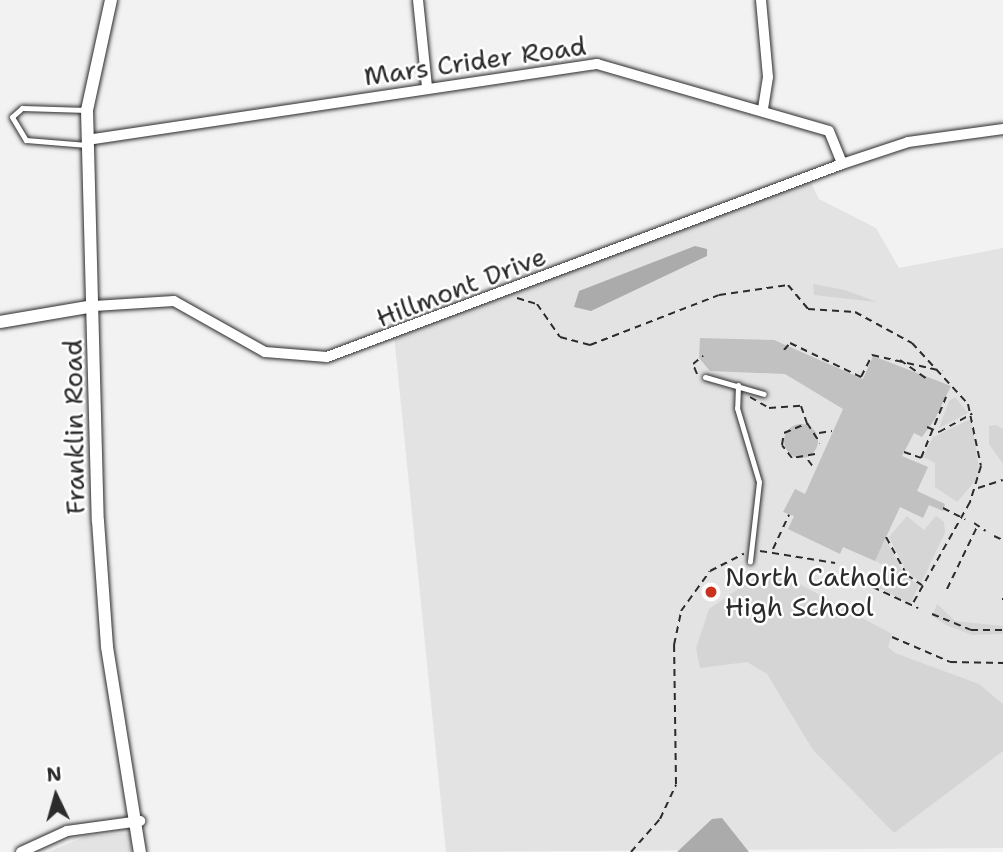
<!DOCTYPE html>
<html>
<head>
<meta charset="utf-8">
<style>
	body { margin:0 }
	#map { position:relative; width:1003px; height:852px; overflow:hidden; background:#f2f2f2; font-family:"Shantell Sans",sans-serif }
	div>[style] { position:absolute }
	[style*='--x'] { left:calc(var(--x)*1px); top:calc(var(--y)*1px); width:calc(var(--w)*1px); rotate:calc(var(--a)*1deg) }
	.built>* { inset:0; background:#e3e3e3 }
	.green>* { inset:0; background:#d5d5d5 }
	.water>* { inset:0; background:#ababab }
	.building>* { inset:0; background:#c1c1c1 }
	.round { border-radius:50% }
	.path>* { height:2px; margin-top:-1px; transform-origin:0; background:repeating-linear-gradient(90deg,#2b2b2b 0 7px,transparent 0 12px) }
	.roads { filter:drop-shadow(0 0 2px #2b2b2b) drop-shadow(0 0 2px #2b2b2b) }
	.service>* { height:5px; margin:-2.5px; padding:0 2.5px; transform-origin:2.5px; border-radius:2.5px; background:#fff }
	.minor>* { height:10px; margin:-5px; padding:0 5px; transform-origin:5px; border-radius:5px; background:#fff }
	.tertiary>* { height:12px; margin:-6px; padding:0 6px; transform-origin:6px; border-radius:6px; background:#fff }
	.dots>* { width:19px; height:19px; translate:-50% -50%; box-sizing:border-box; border:4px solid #fff; border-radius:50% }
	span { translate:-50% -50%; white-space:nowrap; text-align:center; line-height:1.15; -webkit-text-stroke:5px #fff; paint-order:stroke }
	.street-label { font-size:26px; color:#2b2b2b }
	.poi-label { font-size:26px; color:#2b2b2b }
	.left { translate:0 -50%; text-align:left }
	.north { position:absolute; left:21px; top:761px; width:70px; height:70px; -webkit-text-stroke:5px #fff; paint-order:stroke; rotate:355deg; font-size:19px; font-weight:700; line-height:28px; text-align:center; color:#2b2b2b }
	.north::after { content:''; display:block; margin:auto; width:24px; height:32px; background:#2b2b2b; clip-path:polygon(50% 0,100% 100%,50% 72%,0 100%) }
</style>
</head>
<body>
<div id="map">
	<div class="built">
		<div style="clip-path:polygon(808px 177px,819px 199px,876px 228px,899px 268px,1003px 248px,1003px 848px,446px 852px,394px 335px)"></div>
		<div style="clip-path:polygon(131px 833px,131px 852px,49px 852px,86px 836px)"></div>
	</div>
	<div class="green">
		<div style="clip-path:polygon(813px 284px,845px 290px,877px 302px,814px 295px)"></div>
		<div style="clip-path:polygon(955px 397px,968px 413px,939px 428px,949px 401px)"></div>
		<div style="clip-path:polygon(971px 419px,980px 475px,957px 502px,935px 487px,935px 463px,923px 457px,933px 437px)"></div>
		<div style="clip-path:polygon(996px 425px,1003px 429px,1003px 464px,989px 444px,989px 426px)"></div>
		<div style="clip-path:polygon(907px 516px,924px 530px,936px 516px,944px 522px,945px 533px,921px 583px,907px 572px,889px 537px)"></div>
		<div style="clip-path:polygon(886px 538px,904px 575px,919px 585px,910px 604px,879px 588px,888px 567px,875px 561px)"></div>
		<div style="clip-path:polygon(757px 576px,792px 580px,892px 634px,888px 647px,895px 653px,979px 684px,1003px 704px,1003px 751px,894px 833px,813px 750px,767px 674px,747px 662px,700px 668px,696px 648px,709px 609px)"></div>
		<div style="clip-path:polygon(937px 604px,955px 621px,1003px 626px,1003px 634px,972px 635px,946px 625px,932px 616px)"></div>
	</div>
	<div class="water">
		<div style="clip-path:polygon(695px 246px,707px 249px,707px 256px,591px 311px,574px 307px,579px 291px)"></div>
		<div style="clip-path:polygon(722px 818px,749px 852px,677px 852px,712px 819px)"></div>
	</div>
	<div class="building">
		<div style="clip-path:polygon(700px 338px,774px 340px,863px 379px,873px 356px,951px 386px,935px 419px,922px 437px,914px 433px,902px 456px,928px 467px,917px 491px,945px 504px,943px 511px,929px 505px,923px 518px,900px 507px,875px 561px,843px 547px,840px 554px,788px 529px,794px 516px,783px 512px,795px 489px,805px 494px,843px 409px,785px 374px,710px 371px,699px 358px)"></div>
		<div class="round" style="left:784px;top:424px;width:34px;height:34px"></div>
	</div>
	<div class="path">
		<div style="--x:517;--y:298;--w:21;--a:17"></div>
		<div style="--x:537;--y:304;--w:40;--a:55.1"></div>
		<div style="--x:560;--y:337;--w:31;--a:15"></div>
		<div style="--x:590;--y:345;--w:138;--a:-21.2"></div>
		<div style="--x:719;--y:295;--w:70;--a:-8.2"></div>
		<div style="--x:788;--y:285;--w:31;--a:50"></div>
		<div style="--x:808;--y:309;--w:47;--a:3.7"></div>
		<div style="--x:855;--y:312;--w:65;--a:28.5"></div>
		<div style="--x:912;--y:343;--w:83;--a:47.4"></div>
		<div style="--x:968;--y:404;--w:63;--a:78.2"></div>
		<div style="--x:981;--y:466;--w:38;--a:107"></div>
		<div style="--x:970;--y:502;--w:118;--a:119.4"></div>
		<div style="--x:784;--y:350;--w:9;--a:-49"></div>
		<div style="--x:790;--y:343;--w:79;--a:25.6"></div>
		<div style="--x:861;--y:377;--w:25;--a:-63"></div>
		<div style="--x:872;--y:355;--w:72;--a:12.9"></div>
		<div style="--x:900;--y:360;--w:35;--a:35"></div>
		<div style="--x:697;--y:374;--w:11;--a:-112"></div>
		<div style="--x:693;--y:364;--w:13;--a:-39"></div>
		<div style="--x:750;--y:397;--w:22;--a:30"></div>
		<div style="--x:769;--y:408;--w:32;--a:-4"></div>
		<div style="--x:801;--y:406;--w:18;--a:71"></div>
		<div style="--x:927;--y:427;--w:13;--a:23"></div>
		<div style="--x:939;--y:432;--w:38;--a:-29"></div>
		<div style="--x:819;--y:433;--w:13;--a:-9"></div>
		<div style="--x:904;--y:452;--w:18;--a:19"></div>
		<div style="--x:921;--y:458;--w:66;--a:-67.7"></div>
		<div style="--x:815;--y:454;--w:23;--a:170"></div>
		<div style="--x:792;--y:458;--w:16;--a:-128"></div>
		<div style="--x:782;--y:445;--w:12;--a:-81"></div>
		<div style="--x:784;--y:433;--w:25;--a:-23"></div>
		<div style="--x:807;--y:423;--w:24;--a:57"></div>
		<div style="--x:808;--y:460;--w:10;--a:53"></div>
		<div style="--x:978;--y:488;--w:26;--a:-18"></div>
		<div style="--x:943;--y:508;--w:25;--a:27"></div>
		<div style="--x:974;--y:523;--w:14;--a:34"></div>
		<div style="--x:994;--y:536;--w:10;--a:24"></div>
		<div style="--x:886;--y:537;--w:43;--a:61.1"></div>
		<div style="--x:907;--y:575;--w:18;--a:34"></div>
		<div style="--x:773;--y:549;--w:38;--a:-65"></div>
		<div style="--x:760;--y:551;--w:76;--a:9.1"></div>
		<div style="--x:851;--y:577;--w:74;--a:24.8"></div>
		<div style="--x:947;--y:589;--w:71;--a:-64.2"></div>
		<div style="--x:1002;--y:599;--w:1;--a:0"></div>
		<div style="--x:932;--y:614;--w:42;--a:22.3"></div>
		<div style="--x:971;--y:630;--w:32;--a:0"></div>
		<div style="--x:892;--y:637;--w:63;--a:23.3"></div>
		<div style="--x:950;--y:662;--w:53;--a:1.1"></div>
		<div style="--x:631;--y:852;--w:44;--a:-48.7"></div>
		<div style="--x:660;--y:819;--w:38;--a:-65"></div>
		<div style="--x:676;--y:784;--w:139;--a:-90.8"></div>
		<div style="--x:674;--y:645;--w:35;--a:-78"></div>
		<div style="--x:681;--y:611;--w:49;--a:-54.1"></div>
		<div style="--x:710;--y:571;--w:38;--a:-27"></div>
	</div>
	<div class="roads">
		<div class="service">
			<div style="--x:87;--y:110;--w:65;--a:-178.2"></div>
			<div style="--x:22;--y:108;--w:13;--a:138"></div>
			<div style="--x:12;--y:117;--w:27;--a:59"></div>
			<div style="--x:26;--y:140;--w:61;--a:4.7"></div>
			<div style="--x:705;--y:377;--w:61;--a:16.1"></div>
			<div style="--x:738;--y:385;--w:23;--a:92"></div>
			<div style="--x:737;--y:408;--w:77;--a:73.4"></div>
			<div style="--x:759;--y:482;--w:80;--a:96.5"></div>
		</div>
		<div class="minor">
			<div style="--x:418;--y:0;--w:87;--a:84.1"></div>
			<div style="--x:761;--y:0;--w:77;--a:84.8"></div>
			<div style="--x:768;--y:77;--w:32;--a:99"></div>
			<div style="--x:87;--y:140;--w:516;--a:-8.48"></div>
			<div style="--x:597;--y:64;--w:241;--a:16.1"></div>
			<div style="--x:829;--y:131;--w:35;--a:68"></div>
			<div style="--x:842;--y:164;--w:70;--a:-18.4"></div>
			<div style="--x:908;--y:142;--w:96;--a:-7.8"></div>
			<div style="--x:94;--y:306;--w:80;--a:-3.6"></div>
			<div style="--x:174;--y:301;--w:104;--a:29.3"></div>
			<div style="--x:265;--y:352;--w:62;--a:4.6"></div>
			<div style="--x:327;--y:357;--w:550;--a:-20.54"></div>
			<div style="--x:21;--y:852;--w:51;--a:-24.5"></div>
			<div style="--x:67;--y:831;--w:74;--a:-7.8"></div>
		</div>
		<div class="tertiary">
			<div style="--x:111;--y:0;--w:113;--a:102.3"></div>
			<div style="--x:87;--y:110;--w:411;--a:88.5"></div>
			<div style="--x:98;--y:521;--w:126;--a:85.9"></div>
			<div style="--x:107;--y:647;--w:208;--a:80.9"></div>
			<div style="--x:0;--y:322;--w:95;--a:-9.7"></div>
		</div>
	</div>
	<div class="dots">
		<div style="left:711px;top:592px;background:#c8321e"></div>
	</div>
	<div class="street-label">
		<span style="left:475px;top:61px;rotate:-8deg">Mars Crider Road</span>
		<span style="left:461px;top:287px;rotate:-21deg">Hillmont Drive</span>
		<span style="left:74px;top:427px;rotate:-91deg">Franklin Road</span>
	</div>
	<div class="poi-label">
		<span class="left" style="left:725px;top:592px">North Catholic<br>High School</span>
	</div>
	<div class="north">N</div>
</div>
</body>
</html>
